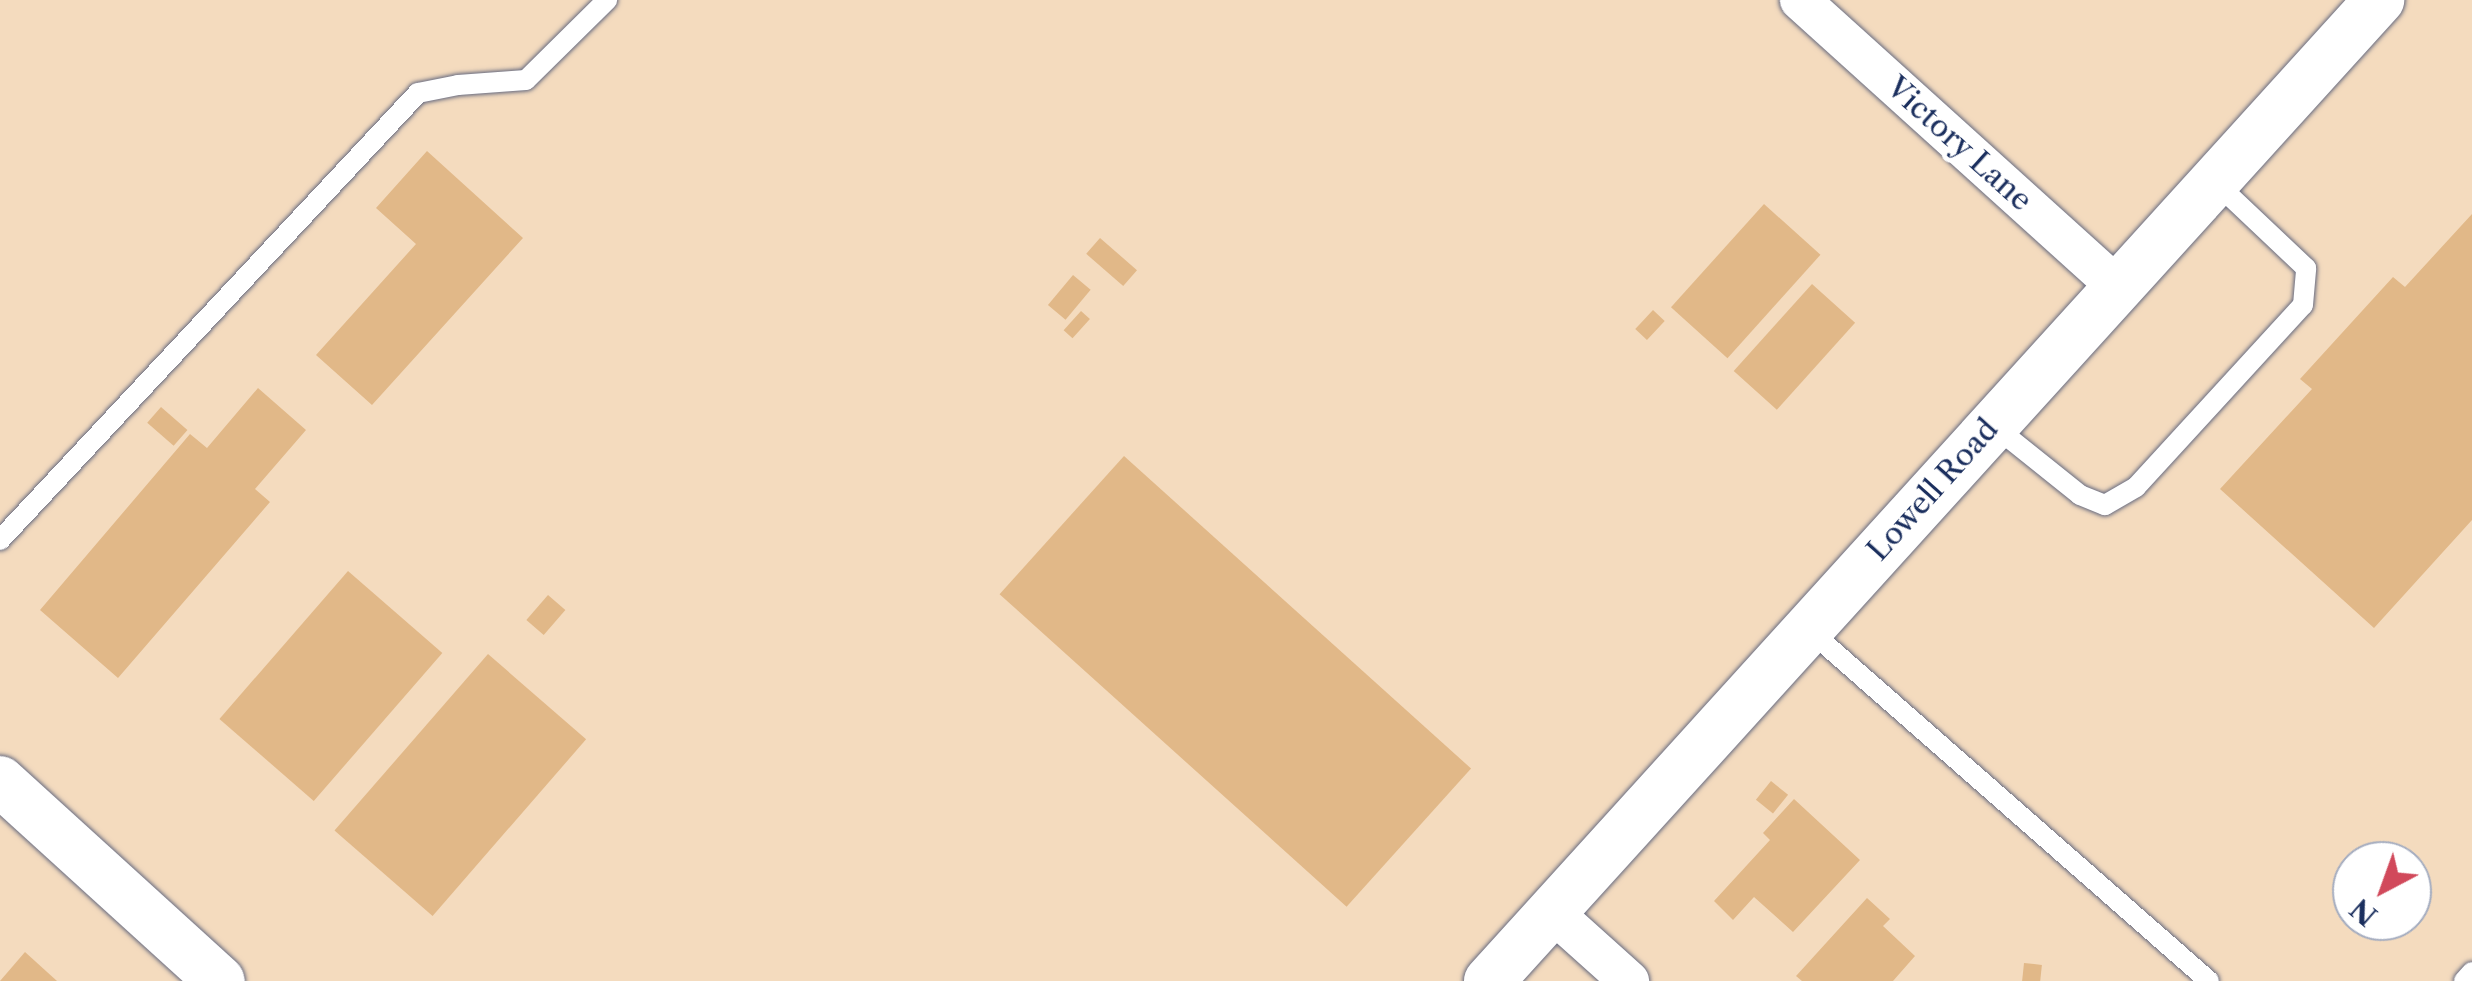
<!DOCTYPE html>
<html>
<head>
<meta charset="utf-8">
<style>
	body { margin:0 }
	#map { position:relative; width:2472px; height:981px; overflow:hidden; background:#f4dbbe; font-family:"Libre Caslon Text",serif }
	div>[style] { position:absolute }
	[style*='--x'] { left:calc(var(--x)*1px); top:calc(var(--y)*1px); width:calc(var(--w)*1px); rotate:calc(var(--a)*1deg) }
	.building>* { inset:0; background:#e1b888; transform-origin:0 0 }
	.roads { filter:drop-shadow(0 0 2px #676b80) drop-shadow(0 0 2px #676b80) }
	.service>* { height:20px; margin:-10px; padding:0 10px; transform-origin:10px; border-radius:10px; background:#fff }
	.minor>* { height:40px; margin:-20px; padding:0 20px; transform-origin:20px; border-radius:20px; background:#fff }
	.tertiary>* { height:50px; margin:-25px; padding:0 25px; transform-origin:25px; border-radius:25px; background:#fff }
	span { translate:-50% -50%; white-space:nowrap; text-align:center; line-height:1.15; -webkit-text-stroke:10px #fff; paint-order:stroke }
	.street-label { font-size:30px; color:#1b2f5e }
	.north { position:absolute; left:2332px; top:841px; width:100px; height:100px; box-sizing:border-box; background:#fff; border:2px solid #a4acbf; border-radius:50%; rotate:221deg; font-size:28px; font-weight:700; line-height:40px; text-align:center; color:#1b2f5e }
	.north::after { content:''; display:block; margin:auto; width:35px; height:45px; background:#d1495b; clip-path:polygon(50% 0,100% 100%,50% 72%,0 100%) }
</style>
</head>
<body>
<div id="map">
	<div class="building">
		<div style="clip-path:polygon(427px 151px,523px 238px,372px 405px,316px 355px,416px 244px,376px 208px)"></div>
		<div style="left:1764px;top:204px;width:76px;height:139px;rotate:42deg"></div>
		<div style="clip-path:polygon(2472px 214px,2472px 520px,2374px 628px,2220px 489px,2312px 389px,2300px 379px,2393px 277px,2405px 287px)"></div>
		<div style="left:1100px;top:238px;width:49px;height:21px;rotate:41deg"></div>
		<div style="left:1073px;top:275px;width:23px;height:39px;rotate:40deg"></div>
		<div style="left:1812px;top:284px;width:58px;height:117px;rotate:42deg"></div>
		<div style="left:1653px;top:310px;width:16px;height:26px;rotate:43deg"></div>
		<div style="left:1081px;top:311px;width:12px;height:26px;rotate:42deg"></div>
		<div style="clip-path:polygon(258px 388px,306px 430px,255px 489px,270px 502px,118px 678px,40px 610px,190px 434px,207px 448px)"></div>
		<div style="left:161px;top:407px;width:35px;height:21px;rotate:41deg"></div>
		<div style="left:1124px;top:456px;width:467px;height:186px;rotate:42deg"></div>
		<div style="left:348px;top:571px;width:125px;height:196px;rotate:41deg"></div>
		<div style="left:548px;top:595px;width:23px;height:33px;rotate:41deg"></div>
		<div style="left:488px;top:654px;width:130px;height:234px;rotate:41deg"></div>
		<div style="left:1771px;top:781px;width:22px;height:24px;rotate:39deg"></div>
		<div style="clip-path:polygon(1794px 799px,1860px 860px,1793px 932px,1754px 897px,1733px 920px,1714px 901px,1770px 840px,1763px 833px)"></div>
		<div style="clip-path:polygon(1867px 898px,1890px 919px,1883px 926px,1915px 956px,1893px 981px,1802px 981px,1796px 976px)"></div>
		<div style="clip-path:polygon(25px 952px,57px 981px,0 981px)"></div>
		<div style="left:2024px;top:963px;width:18px;height:18px;rotate:6deg"></div>
	</div>
	<div class="roads">
		<div class="service">
			<div style="--x:1994;--y:426;--w:110;--a:38.7"></div>
			<div style="--x:2080;--y:495;--w:27;--a:22"></div>
			<div style="--x:2105;--y:505;--w:36;--a:-30"></div>
			<div style="--x:2136;--y:487;--w:247;--a:-47.5"></div>
			<div style="--x:2303;--y:305;--w:37;--a:-85"></div>
			<div style="--x:2306;--y:268;--w:127;--a:-136.6"></div>
			<div style="--x:0;--y:540;--w:612;--a:-46.92"></div>
			<div style="--x:418;--y:93;--w:41;--a:-11.3"></div>
			<div style="--x:458;--y:85;--w:68;--a:-4.2"></div>
			<div style="--x:526;--y:80;--w:114;--a:-44.6"></div>
			<div style="--x:1809;--y:630;--w:532;--a:41.27"></div>
			<div style="--x:2464;--y:981;--w:12;--a:-48"></div>
		</div>
		<div class="minor">
			<div style="--x:1800;--y:0;--w:428;--a:42.1"></div>
			<div style="--x:1551;--y:911;--w:105;--a:41.9"></div>
		</div>
		<div class="tertiary">
			<div style="--x:0;--y:781;--w:297;--a:42.3"></div>
			<div style="--x:1489;--y:981;--w:1325;--a:-47.78"></div>
		</div>
	</div>
	<div class="street-label">
		<span style="left:1959px;top:144px;rotate:42deg">Victory Lane</span>
		<span style="left:1933px;top:490px;rotate:-48deg">Lowell Road</span>
	</div>
	<div class="north">N</div>
</div>
</body>
</html>
